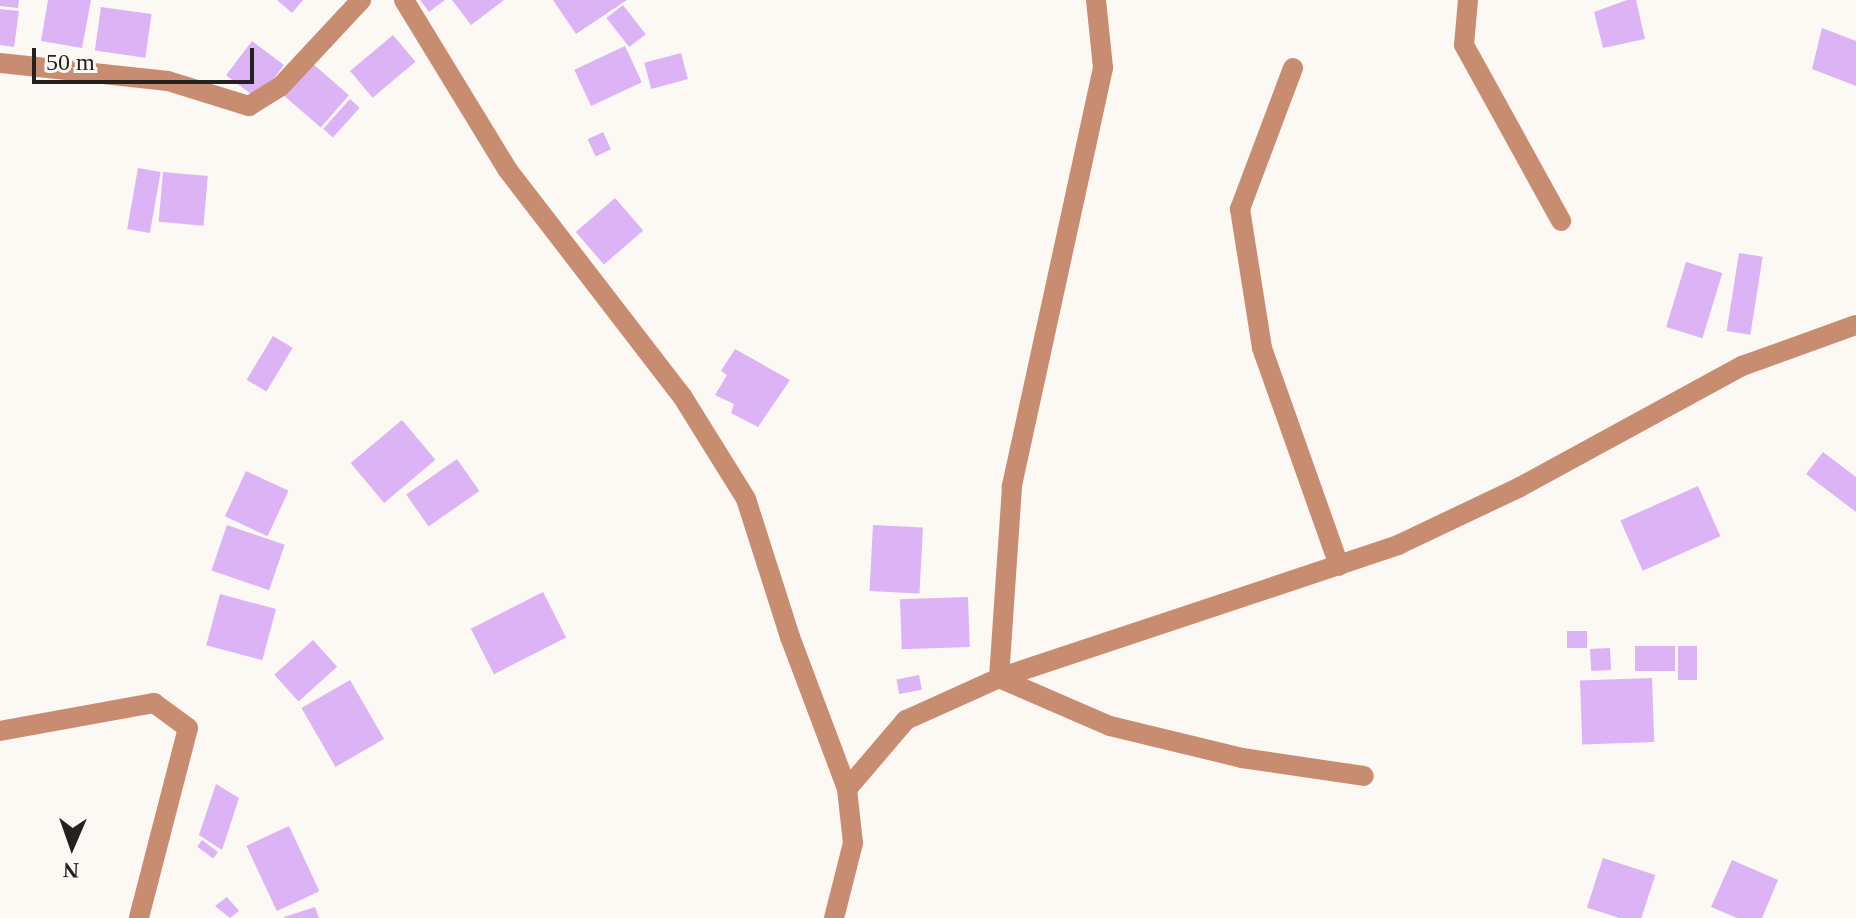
<!DOCTYPE html>
<html>
<head>
<meta charset="utf-8">
<style>
	body { margin:0 }
	#map { position:relative; width:1856px; height:918px; overflow:hidden; background:#fcf8f3; font-family:"Times New Roman",serif }
	div>[style] { position:absolute }
	[style*='--x'] { left:calc(var(--x)*1px); top:calc(var(--y)*1px); width:calc(var(--w)*1px); rotate:calc(var(--a)*1deg) }
	.building>* { inset:0; background:#dcb3f5; transform-origin:0 0 }
	.minor>* { height:20px; margin:-10px; padding:0 10px; transform-origin:10px; border-radius:10px; background:#c88c71 }
	span { translate:-50% -50%; white-space:nowrap; text-align:center; line-height:1.15; -webkit-text-stroke:6px #fcf8f3; paint-order:stroke }
	.north { position:absolute; left:32px; top:806px; width:80px; height:80px; -webkit-text-stroke:6px #fcf8f3; paint-order:stroke; rotate:182deg; font-size:22px; font-weight:700; line-height:32px; text-align:center; color:#242220 }
	.north::after { content:''; display:block; margin:auto; width:28px; height:36px; background:#242220; clip-path:polygon(50% 0,100% 100%,50% 72%,0 100%) }
	.scale { position:absolute; left:32px; top:48px; width:222px; height:36px; box-sizing:border-box; border:4px solid #242220; border-top:0; padding-left:10px; font-size:24px; line-height:28px; white-space:nowrap; color:#242220; -webkit-text-stroke:6px #fcf8f3; paint-order:stroke }
</style>
</head>
<body>
<div id="map">
	<div class="building">
		<div style="clip-path:polygon(0 0,19px 0,18px 8px,0 6px)"></div>
		<div style="clip-path:polygon(48px 0,91px 0,82px 48px,41px 41px)"></div>
		<div style="clip-path:polygon(277px 0,303px 0,292px 13px)"></div>
		<div style="clip-path:polygon(420px 0,445px 0,429px 12px)"></div>
		<div style="clip-path:polygon(452px 0,504px 0,471px 25px)"></div>
		<div style="clip-path:polygon(553px 0,627px 0,576px 34px)"></div>
		<div style="clip-path:polygon(1627px 0,1636px 0,1645px 39px,1603px 48px,1594px 12px)"></div>
		<div style="left:623px;top:5px;width:37px;height:21px;rotate:52deg"></div>
		<div style="left:101px;top:7px;width:51px;height:44px;rotate:8deg"></div>
		<div style="clip-path:polygon(0 9px,19px 11px,14px 47px,0 45px)"></div>
		<div style="clip-path:polygon(1822px 28px,1856px 41px,1856px 86px,1812px 69px)"></div>
		<div style="left:393px;top:35px;width:35px;height:56px;rotate:50deg"></div>
		<div style="left:252px;top:41px;width:40px;height:43px;rotate:37deg"></div>
		<div style="left:625px;top:46px;width:40px;height:56px;rotate:65deg"></div>
		<div style="left:681px;top:53px;width:27px;height:38px;rotate:75deg"></div>
		<div style="left:312px;top:63px;width:49px;height:43px;rotate:41deg"></div>
		<div style="left:350px;top:99px;width:13px;height:40px;rotate:42deg"></div>
		<div style="left:603px;top:132px;width:19px;height:17px;rotate:65deg"></div>
		<div style="left:138px;top:168px;width:23px;height:62px;rotate:10deg"></div>
		<div style="left:163px;top:172px;width:45px;height:50px;rotate:5deg"></div>
		<div style="left:615px;top:198px;width:43px;height:52px;rotate:49deg"></div>
		<div style="left:1739px;top:253px;width:24px;height:79px;rotate:9deg"></div>
		<div style="left:1686px;top:262px;width:38px;height:68px;rotate:17deg"></div>
		<div style="left:273px;top:336px;width:23px;height:51px;rotate:31deg"></div>
		<div style="clip-path:polygon(735px 349px,790px 380px,758px 427px,731px 413px,734px 404px,715px 395px,727px 375px,721px 371px)"></div>
		<div style="left:402px;top:420px;width:52px;height:67px;rotate:50deg"></div>
		<div style="clip-path:polygon(1823px 452px,1856px 477px,1856px 512px,1806px 474px)"></div>
		<div style="left:457px;top:459px;width:39px;height:62px;rotate:55deg"></div>
		<div style="left:246px;top:471px;width:47px;height:50px;rotate:25deg"></div>
		<div style="left:1698px;top:486px;width:55px;height:85px;rotate:66deg"></div>
		<div style="left:227px;top:525px;width:61px;height:48px;rotate:19deg"></div>
		<div style="left:873px;top:525px;width:50px;height:66px;rotate:3deg"></div>
		<div style="left:543px;top:592px;width:51px;height:81px;rotate:63deg"></div>
		<div style="left:220px;top:594px;width:58px;height:53px;rotate:15deg"></div>
		<div style="left:968px;top:597px;width:50px;height:68px;rotate:88deg"></div>
		<div style="left:1567px;top:631px;width:20px;height:17px"></div>
		<div style="left:313px;top:640px;width:36px;height:52px;rotate:48deg"></div>
		<div style="left:1635px;top:646px;width:40px;height:25px"></div>
		<div style="left:1678px;top:646px;width:19px;height:34px"></div>
		<div style="left:1610px;top:648px;width:22px;height:20px;rotate:87deg"></div>
		<div style="left:919px;top:675px;width:15px;height:23px;rotate:79deg"></div>
		<div style="left:1652px;top:678px;width:64px;height:72px;rotate:88deg"></div>
		<div style="left:350px;top:680px;width:68px;height:56px;rotate:60deg"></div>
		<div style="clip-path:polygon(216px 784px,239px 798px,222px 850px,199px 835px)"></div>
		<div style="left:289px;top:826px;width:72px;height:47px;rotate:65deg"></div>
		<div style="left:202px;top:840px;width:20px;height:8px;rotate:37deg"></div>
		<div style="left:1603px;top:858px;width:55px;height:52px;rotate:18deg"></div>
		<div style="clip-path:polygon(1732px 860px,1778px 880px,1762px 918px,1737px 918px,1711px 907px)"></div>
		<div style="clip-path:polygon(227px 897px,239px 911px,230px 918px,215px 906px)"></div>
		<div style="clip-path:polygon(315px 907px,319px 918px,285px 918px,284px 917px)"></div>
	</div>
	<div class="minor">
		<div style="--x:404;--y:0;--w:198;--a:58.6"></div>
		<div style="--x:507;--y:169;--w:287;--a:52.4"></div>
		<div style="--x:682;--y:396;--w:121;--a:58.1"></div>
		<div style="--x:746;--y:499;--w:145;--a:72.3"></div>
		<div style="--x:790;--y:637;--w:162;--a:69.4"></div>
		<div style="--x:847;--y:789;--w:54;--a:83.7"></div>
		<div style="--x:853;--y:843;--w:77;--a:104.2"></div>
		<div style="--x:1096;--y:0;--w:68;--a:84.1"></div>
		<div style="--x:1103;--y:68;--w:429;--a:102.3"></div>
		<div style="--x:1012;--y:487;--w:191;--a:93.9"></div>
		<div style="--x:999;--y:678;--w:121;--a:23.4"></div>
		<div style="--x:1110;--y:726;--w:136;--a:13.6"></div>
		<div style="--x:1242;--y:758;--w:123;--a:8.4"></div>
		<div style="--x:1468;--y:0;--w:45;--a:95.1"></div>
		<div style="--x:1464;--y:45;--w:201;--a:61.1"></div>
		<div style="--x:0;--y:63;--w:169;--a:6.1"></div>
		<div style="--x:168;--y:81;--w:85;--a:17.2"></div>
		<div style="--x:249;--y:106;--w:36;--a:-32"></div>
		<div style="--x:280;--y:87;--w:119;--a:-47"></div>
		<div style="--x:1293;--y:68;--w:151;--a:110.6"></div>
		<div style="--x:1240;--y:209;--w:141;--a:81"></div>
		<div style="--x:1262;--y:348;--w:231;--a:70.5"></div>
		<div style="--x:0;--y:731;--w:157;--a:-10.3"></div>
		<div style="--x:154;--y:703;--w:42;--a:36.3"></div>
		<div style="--x:188;--y:728;--w:196;--a:104.5"></div>
		<div style="--x:847;--y:789;--w:91;--a:-49.5"></div>
		<div style="--x:906;--y:720;--w:102;--a:-24.3"></div>
		<div style="--x:999;--y:678;--w:421;--a:-18.4"></div>
		<div style="--x:1398;--y:545;--w:135;--a:-25.4"></div>
		<div style="--x:1520;--y:487;--w:253;--a:-28.6"></div>
		<div style="--x:1742;--y:366;--w:121;--a:-19.8"></div>
	</div>
	<div class="north">N</div>
	<div class="scale">50 m</div>
</div>
</body>
</html>
